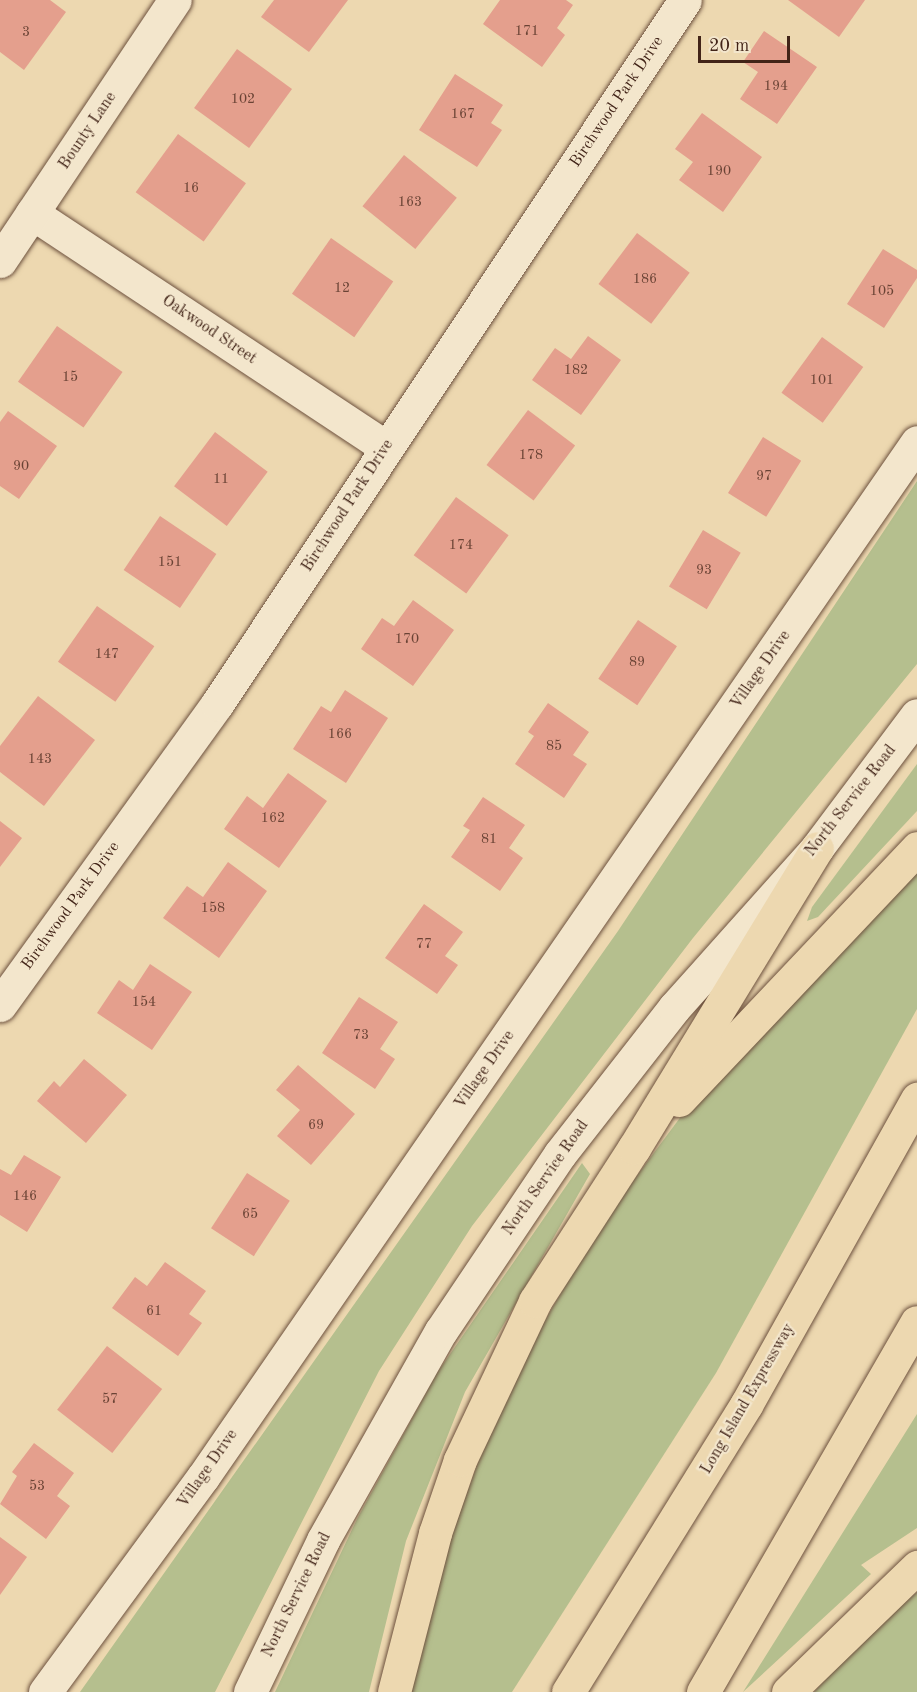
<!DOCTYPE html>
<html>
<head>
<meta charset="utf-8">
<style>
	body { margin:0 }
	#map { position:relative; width:917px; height:1692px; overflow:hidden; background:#edd8b0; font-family:"Old Standard TT",serif }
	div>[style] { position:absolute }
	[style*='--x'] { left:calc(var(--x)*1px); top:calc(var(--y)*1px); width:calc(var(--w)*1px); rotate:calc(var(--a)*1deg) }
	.green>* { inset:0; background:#b5bf8e }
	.building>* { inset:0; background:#e49f8d; transform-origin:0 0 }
	.roads { filter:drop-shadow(0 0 2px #6d513e) drop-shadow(0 0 2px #6d513e) }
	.minor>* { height:33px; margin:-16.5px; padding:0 16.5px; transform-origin:16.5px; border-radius:16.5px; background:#f3e6cc }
	.secondary>* { height:33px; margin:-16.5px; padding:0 16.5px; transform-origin:16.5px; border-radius:16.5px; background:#f3e6cc }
	.motorway>* { height:33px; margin:-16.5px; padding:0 16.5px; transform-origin:16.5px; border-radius:16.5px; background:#edd8b0 }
	span { translate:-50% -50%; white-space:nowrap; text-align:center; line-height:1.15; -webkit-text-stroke:4.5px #f3e6cc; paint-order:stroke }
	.number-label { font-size:14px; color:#6a4335 }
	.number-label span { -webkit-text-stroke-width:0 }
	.street-label { font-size:16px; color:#422418 }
	.scale { position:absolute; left:698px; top:36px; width:92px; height:27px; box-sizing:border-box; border:3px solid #422418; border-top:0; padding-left:8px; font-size:18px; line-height:21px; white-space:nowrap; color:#422418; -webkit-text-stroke:4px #f3e6cc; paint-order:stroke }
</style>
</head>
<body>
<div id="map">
	<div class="green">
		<div style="clip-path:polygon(917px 481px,917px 664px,693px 938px,472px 1226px,379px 1371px,215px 1692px,80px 1692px,618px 931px)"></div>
		<div style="clip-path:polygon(917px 764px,917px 811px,818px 917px,807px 921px,812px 907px)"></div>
		<div style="clip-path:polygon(917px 867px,917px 1009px,716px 1373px,512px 1692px,406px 1692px,433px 1586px,503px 1394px,598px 1228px,685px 1111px)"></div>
		<div style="clip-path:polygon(582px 1163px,590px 1174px,465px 1392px,406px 1541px,369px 1692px,275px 1692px,357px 1519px,437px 1373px)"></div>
		<div style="clip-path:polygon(917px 1414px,917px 1528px,861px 1565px,871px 1574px,743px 1692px)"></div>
		<div style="clip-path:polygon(917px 1592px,917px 1692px,814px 1692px,853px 1648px)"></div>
	</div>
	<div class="building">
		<div style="clip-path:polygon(0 0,50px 0,66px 12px,24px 70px,0 52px)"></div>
		<div style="clip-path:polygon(274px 0,348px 0,309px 52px,261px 17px)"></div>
		<div style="clip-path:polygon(500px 0,566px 0,573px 5px,557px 28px,565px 35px,542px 67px,483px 24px)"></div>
		<div style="clip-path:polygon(788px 0,865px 0,839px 37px)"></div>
		<div style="clip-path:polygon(764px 31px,817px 67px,777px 124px,740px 99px,758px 72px,743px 62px)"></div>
		<div style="left:237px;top:49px;width:68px;height:73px;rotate:36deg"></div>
		<div style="clip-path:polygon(455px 74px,503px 105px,491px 123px,502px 130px,477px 167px,419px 130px)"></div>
		<div style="clip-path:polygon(702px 113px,762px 157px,723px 212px,679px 180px,693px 162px,675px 149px)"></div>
		<div style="left:178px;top:134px;width:84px;height:72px;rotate:36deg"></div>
		<div style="left:404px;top:155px;width:68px;height:66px;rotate:39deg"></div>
		<div style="left:637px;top:233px;width:66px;height:64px;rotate:37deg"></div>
		<div style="left:331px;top:238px;width:76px;height:68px;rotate:35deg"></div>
		<div style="clip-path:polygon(883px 249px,917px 270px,917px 278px,884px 328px,847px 304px)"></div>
		<div style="left:57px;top:326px;width:80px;height:68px;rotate:35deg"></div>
		<div style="clip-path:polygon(588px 336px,621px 360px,581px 415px,532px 380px,555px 348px,571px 359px)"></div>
		<div style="left:822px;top:337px;width:51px;height:69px;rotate:36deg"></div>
		<div style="left:528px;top:410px;width:59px;height:69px;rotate:37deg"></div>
		<div style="clip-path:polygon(8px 411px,57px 446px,19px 499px,0 486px,0 422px)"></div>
		<div style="left:215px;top:432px;width:66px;height:68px;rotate:37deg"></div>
		<div style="left:763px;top:437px;width:45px;height:66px;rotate:32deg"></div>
		<div style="left:456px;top:497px;width:65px;height:72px;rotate:36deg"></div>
		<div style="left:160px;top:516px;width:68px;height:65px;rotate:34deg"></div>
		<div style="left:703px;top:530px;width:44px;height:66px;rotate:31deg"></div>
		<div style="clip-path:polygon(413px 600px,454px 630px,413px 686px,361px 649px,382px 618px,394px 626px)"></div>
		<div style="left:97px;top:606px;width:70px;height:68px;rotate:35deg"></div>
		<div style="left:638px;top:620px;width:47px;height:71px;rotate:34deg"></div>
		<div style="clip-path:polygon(345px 690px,388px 718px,346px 783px,293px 749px,321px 706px,331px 712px)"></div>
		<div style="clip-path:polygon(38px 696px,95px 740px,44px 806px,0 772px,0 746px)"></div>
		<div style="clip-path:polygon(548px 703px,589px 732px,573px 755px,587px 764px,564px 798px,515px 764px,534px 736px,528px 732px)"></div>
		<div style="clip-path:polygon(288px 773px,327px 801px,279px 868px,224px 829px,247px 796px,263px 808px)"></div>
		<div style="clip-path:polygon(483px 797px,525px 825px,509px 848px,523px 858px,500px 891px,451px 857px,470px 830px,463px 826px)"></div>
		<div style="clip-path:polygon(0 821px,22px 838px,0 867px)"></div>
		<div style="clip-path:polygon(228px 862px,267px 891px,219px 958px,163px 918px,187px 886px,203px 897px)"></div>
		<div style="clip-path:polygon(424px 904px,463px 932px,445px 956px,458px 965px,437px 994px,385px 958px)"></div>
		<div style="clip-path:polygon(150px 964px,192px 992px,152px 1050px,97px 1013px,119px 980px,133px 990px)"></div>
		<div style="clip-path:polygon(359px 997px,398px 1022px,380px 1049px,395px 1059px,375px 1089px,322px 1053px)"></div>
		<div style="clip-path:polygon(84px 1059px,127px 1095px,86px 1143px,37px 1101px,54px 1081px,60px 1087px)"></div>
		<div style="clip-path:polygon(298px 1065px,355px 1114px,311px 1165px,277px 1136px,300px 1110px,276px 1090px)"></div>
		<div style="clip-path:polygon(24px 1155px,61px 1177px,27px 1232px,0 1215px,0 1169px,11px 1175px)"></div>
		<div style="left:247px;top:1173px;width:51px;height:66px;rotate:33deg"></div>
		<div style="clip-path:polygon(165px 1262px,206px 1291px,189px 1314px,202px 1323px,178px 1356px,112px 1308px,135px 1277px,147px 1286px)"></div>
		<div style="left:107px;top:1346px;width:70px;height:81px;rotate:38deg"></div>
		<div style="clip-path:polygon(34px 1443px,74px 1473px,57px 1496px,70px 1506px,46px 1539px,0 1504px,17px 1476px,12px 1472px)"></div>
		<div style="clip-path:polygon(0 1537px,27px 1557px,0 1595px)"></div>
	</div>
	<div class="roads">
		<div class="minor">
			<div style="--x:32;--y:213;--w:424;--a:33.5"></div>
			<div style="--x:0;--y:261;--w:314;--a:-56.2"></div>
			<div style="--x:0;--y:1005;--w:371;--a:-54.2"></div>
			<div style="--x:217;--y:704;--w:845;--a:-56.39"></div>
			<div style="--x:45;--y:1692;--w:267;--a:-53.7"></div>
			<div style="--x:203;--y:1477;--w:1257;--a:-55.4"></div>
		</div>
		<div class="secondary">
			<div style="--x:250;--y:1692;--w:169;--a:-64.3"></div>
			<div style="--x:323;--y:1540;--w:240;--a:-60.6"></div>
			<div style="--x:441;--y:1331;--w:213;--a:-56.1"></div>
			<div style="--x:560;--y:1154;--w:185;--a:-52"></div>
			<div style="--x:674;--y:1008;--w:215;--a:-48.2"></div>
			<div style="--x:817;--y:848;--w:166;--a:-53.1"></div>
		</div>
		<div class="motorway">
			<div style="--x:679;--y:1100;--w:347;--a:-46.6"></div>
			<div style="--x:394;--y:1692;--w:164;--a:-75.5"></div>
			<div style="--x:435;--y:1533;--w:77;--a:-71.1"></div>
			<div style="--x:460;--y:1460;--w:176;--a:-64.7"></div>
			<div style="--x:535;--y:1301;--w:182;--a:-57.1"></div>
			<div style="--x:634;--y:1148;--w:351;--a:-58.6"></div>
			<div style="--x:568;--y:1692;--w:338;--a:-58.2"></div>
			<div style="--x:746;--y:1405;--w:351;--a:-60.8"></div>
			<div style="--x:703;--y:1692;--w:427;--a:-60"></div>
			<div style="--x:788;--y:1692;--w:180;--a:-44.1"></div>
		</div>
	</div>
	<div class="number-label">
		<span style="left:527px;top:31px">171</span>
		<span style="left:26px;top:32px">3</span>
		<span style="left:776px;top:86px">194</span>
		<span style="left:243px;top:99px">102</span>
		<span style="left:463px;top:114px">167</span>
		<span style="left:719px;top:171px">190</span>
		<span style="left:191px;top:188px">16</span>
		<span style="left:410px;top:202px">163</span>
		<span style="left:645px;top:279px">186</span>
		<span style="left:342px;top:288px">12</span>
		<span style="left:882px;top:291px">105</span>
		<span style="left:576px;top:370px">182</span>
		<span style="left:70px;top:377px">15</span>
		<span style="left:822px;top:380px">101</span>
		<span style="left:531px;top:455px">178</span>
		<span style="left:21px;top:466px">90</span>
		<span style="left:764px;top:476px">97</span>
		<span style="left:221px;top:479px">11</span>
		<span style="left:461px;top:545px">174</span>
		<span style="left:170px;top:562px">151</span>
		<span style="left:704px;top:570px">93</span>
		<span style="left:407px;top:639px">170</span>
		<span style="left:107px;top:654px">147</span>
		<span style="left:637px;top:662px">89</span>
		<span style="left:340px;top:734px">166</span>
		<span style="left:554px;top:746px">85</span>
		<span style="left:40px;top:759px">143</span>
		<span style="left:273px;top:818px">162</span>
		<span style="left:489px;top:839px">81</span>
		<span style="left:213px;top:908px">158</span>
		<span style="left:424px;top:944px">77</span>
		<span style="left:144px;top:1002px">154</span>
		<span style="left:361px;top:1035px">73</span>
		<span style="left:316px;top:1125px">69</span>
		<span style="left:25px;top:1196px">146</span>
		<span style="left:250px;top:1214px">65</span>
		<span style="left:154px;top:1311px">61</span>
		<span style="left:110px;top:1399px">57</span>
		<span style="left:37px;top:1486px">53</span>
	</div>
	<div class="street-label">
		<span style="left:617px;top:102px;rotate:-56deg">Birchwood Park Drive</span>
		<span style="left:88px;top:131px;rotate:-56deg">Bounty Lane</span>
		<span style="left:209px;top:330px;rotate:34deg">Oakwood Street</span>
		<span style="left:348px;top:506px;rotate:-57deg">Birchwood Park Drive</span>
		<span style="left:761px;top:670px;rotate:-55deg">Village Drive</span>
		<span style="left:851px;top:801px;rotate:-52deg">North Service Road</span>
		<span style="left:71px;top:906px;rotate:-54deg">Birchwood Park Drive</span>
		<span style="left:485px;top:1070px;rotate:-55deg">Village Drive</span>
		<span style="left:546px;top:1178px;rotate:-55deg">North Service Road</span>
		<span style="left:748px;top:1399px;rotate:-60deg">Long Island Expressway</span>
		<span style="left:208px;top:1469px;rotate:-55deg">Village Drive</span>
		<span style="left:297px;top:1595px;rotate:-64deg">North Service Road</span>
	</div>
	<div class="scale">20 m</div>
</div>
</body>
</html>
